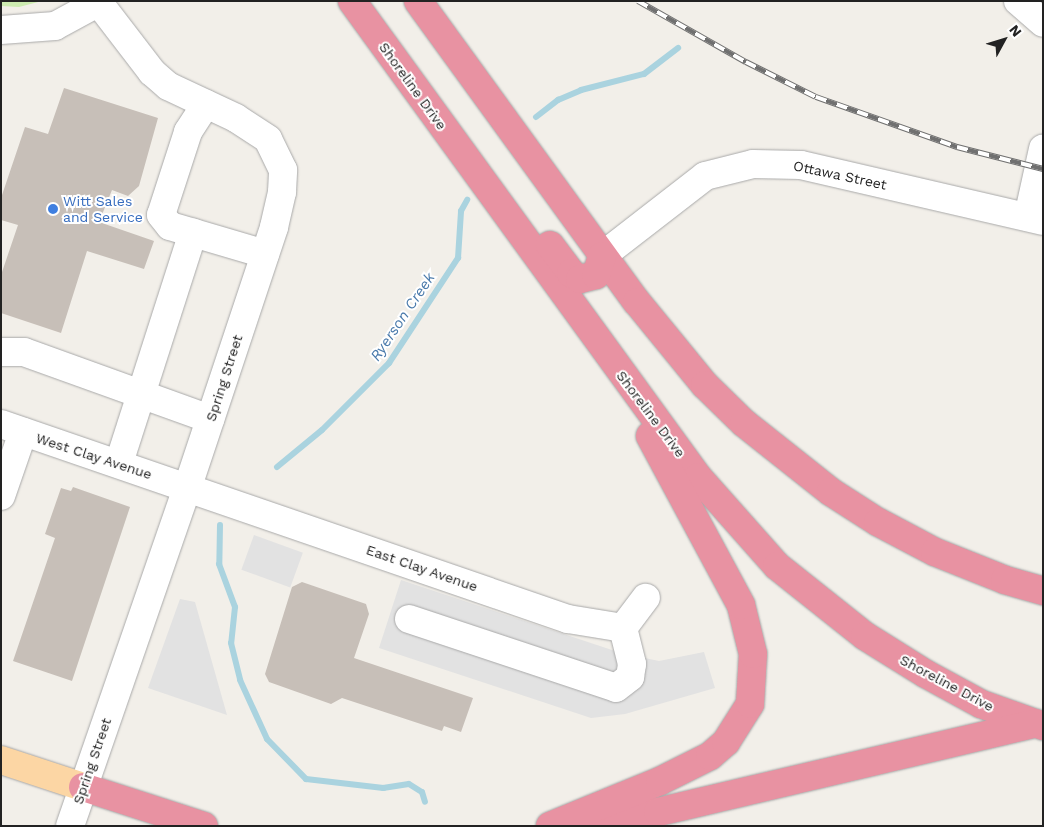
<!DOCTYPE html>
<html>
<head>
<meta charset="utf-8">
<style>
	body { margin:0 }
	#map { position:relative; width:1044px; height:827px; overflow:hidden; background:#f2efe9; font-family:"Work Sans",sans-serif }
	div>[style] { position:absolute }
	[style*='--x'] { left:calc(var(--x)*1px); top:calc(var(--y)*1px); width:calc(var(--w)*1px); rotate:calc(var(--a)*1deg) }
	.grass>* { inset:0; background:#cdebb0 }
	.parking>* { inset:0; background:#e2e2e2; transform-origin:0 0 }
	.stream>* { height:6px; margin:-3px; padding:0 3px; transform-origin:3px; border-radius:3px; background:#aad3df }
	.building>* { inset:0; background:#c7bfb8 }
	.roads { filter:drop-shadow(0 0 1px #a9a9a9) drop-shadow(0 0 1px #a9a9a9) }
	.minor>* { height:28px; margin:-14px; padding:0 14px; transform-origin:14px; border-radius:14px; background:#fff }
	.major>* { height:28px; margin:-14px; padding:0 14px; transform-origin:14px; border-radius:14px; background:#fcd6a4 }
	.highway>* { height:28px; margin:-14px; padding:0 14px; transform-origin:14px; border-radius:14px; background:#e892a2 }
	.rail>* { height:5.5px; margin-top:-2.75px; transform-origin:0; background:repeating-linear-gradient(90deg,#fff 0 11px,#707070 0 22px); box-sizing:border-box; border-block:1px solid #707070 }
	.dots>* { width:14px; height:14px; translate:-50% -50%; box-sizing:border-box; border:2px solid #fff; border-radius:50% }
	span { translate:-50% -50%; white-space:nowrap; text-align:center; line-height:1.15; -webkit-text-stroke:4px #fff; paint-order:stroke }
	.street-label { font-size:14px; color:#222 }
	.shop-label { font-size:14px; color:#366cbe }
	.left { translate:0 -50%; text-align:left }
	.water-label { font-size:15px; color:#4a7aab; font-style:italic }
	.frame { position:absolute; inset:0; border:2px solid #222; pointer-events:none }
	.north { position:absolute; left:979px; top:15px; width:50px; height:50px; -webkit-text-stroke:4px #fff; paint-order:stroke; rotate:51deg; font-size:14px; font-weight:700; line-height:20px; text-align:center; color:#222 }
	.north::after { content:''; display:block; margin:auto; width:18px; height:22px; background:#222; clip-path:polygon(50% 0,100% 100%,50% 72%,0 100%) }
</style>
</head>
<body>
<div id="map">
	<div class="grass">
		<div style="clip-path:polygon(1px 1px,42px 1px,19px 7px,1px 6px)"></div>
	</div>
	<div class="parking">
		<div style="left:254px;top:535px;width:52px;height:37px;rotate:20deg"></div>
		<div style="clip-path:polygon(401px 580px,621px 653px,659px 661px,704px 652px,715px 688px,625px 714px,591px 718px,379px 648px)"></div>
		<div style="clip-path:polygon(180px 599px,195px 602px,227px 715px,148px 688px)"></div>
	</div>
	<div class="stream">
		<div style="--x:536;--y:117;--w:28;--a:-38"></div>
		<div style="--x:558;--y:100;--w:25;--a:-23"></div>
		<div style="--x:581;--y:90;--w:65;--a:-14.3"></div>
		<div style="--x:644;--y:74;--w:43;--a:-37.4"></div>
		<div style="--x:277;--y:467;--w:58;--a:-39.4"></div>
		<div style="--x:322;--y:430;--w:95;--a:-45"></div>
		<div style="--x:389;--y:363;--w:126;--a:-56.7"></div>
		<div style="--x:458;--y:258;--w:47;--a:-86.3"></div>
		<div style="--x:461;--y:211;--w:13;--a:-61"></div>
		<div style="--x:220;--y:525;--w:39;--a:91"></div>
		<div style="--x:219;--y:564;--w:46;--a:69.6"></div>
		<div style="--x:235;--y:607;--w:36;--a:96"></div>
		<div style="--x:231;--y:643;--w:38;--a:76"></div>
		<div style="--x:240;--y:680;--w:65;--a:65.4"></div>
		<div style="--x:267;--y:739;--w:56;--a:45.7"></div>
		<div style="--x:306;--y:779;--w:78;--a:6.7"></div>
		<div style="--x:383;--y:788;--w:26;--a:-9"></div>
		<div style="--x:409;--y:784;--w:15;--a:32"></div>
		<div style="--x:422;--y:792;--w:10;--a:73"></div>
	</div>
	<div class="building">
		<div style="clip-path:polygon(64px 88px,158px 118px,139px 186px,128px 196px,112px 190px,99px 222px,154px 241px,144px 269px,87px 251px,61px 333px,1px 313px,1px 275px,18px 225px,1px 220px,1px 198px,25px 127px,48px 134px)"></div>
		<div style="clip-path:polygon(73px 487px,130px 507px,72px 681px,13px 661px,55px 538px,45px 534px,61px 488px,71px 491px)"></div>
		<div style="clip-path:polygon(302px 582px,366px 604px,369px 614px,354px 658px,473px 698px,461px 732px,444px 726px,442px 731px,342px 698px,331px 704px,269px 682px,265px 674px,292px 587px)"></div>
	</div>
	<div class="roads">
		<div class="minor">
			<div style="--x:1018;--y:1;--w:33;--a:41"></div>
			<div style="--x:1;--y:30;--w:54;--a:-4.2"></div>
			<div style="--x:55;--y:26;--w:52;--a:-28.5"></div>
			<div style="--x:206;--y:104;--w:33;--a:123"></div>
			<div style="--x:188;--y:132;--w:87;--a:108"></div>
			<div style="--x:161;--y:215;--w:14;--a:51"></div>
			<div style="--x:170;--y:226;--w:99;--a:16.4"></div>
			<div style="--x:1028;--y:217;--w:70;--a:-77.6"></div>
			<div style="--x:602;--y:256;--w:130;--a:-37.8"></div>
			<div style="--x:705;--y:176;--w:49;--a:-14"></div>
			<div style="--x:753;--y:164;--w:48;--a:1.2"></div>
			<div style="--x:801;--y:165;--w:248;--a:13"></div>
			<div style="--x:1;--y:352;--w:23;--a:0"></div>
			<div style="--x:24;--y:352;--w:198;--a:19.8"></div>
			<div style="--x:1;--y:424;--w:600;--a:18.98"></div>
			<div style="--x:568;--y:619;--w:56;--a:9.3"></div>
			<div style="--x:623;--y:628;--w:38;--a:-53"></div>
			<div style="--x:119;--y:463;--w:242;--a:-72.2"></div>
			<div style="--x:1;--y:496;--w:68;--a:-71"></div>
			<div style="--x:409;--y:619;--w:218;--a:18.4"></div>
			<div style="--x:616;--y:688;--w:18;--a:-38"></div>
			<div style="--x:630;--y:677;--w:13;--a:-81"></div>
			<div style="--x:632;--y:664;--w:37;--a:-104"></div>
			<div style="--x:70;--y:826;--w:360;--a:-70.9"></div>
			<div style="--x:188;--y:486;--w:273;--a:-71.6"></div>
			<div style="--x:274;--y:227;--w:36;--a:-77"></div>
			<div style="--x:282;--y:192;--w:22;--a:-87"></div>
			<div style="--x:283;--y:170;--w:34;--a:-116"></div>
			<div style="--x:268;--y:139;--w:38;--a:-147"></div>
			<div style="--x:236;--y:118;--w:75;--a:-154.8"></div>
			<div style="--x:168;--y:86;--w:21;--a:-139"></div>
			<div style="--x:152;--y:72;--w:87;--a:-127.5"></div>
		</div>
		<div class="major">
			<div style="--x:1;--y:760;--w:86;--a:18.2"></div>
		</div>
		<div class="highway">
			<div style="--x:352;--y:1;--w:588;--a:53.99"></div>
			<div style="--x:698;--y:477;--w:119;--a:48.4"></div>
			<div style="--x:777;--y:566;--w:112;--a:38.5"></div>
			<div style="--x:865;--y:636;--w:72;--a:31.9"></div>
			<div style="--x:926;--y:674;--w:63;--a:28.6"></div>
			<div style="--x:981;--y:704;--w:66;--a:19.5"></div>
			<div style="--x:418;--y:1;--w:372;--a:54"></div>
			<div style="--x:637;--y:302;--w:107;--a:50.7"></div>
			<div style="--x:705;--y:385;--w:54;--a:44.3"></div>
			<div style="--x:744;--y:423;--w:111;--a:38.4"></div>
			<div style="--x:831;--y:492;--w:56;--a:32.6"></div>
			<div style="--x:878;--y:522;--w:64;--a:27.8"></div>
			<div style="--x:935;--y:552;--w:75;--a:21.8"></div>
			<div style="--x:1005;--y:580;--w:40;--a:16"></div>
			<div style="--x:550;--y:245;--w:35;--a:53"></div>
			<div style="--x:571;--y:273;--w:11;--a:34"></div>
			<div style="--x:580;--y:279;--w:16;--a:-14"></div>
			<div style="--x:596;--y:275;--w:20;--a:-72"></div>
			<div style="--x:83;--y:787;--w:127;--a:17.9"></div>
			<div style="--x:581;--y:825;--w:78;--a:-9.6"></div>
			<div style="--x:658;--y:812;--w:388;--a:-13.2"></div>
			<div style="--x:550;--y:826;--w:119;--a:-22.2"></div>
			<div style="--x:660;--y:781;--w:56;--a:-26.6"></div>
			<div style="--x:710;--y:756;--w:21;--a:-41"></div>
			<div style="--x:726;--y:742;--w:45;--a:-57.7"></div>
			<div style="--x:750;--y:704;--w:50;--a:-86.6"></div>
			<div style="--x:753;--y:654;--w:50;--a:-103.8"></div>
			<div style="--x:741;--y:605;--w:192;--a:-118.3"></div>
		</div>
	</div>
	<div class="rail">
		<div style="--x:638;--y:1;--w:124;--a:29.5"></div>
		<div style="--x:746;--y:62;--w:78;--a:26.6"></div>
		<div style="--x:816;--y:97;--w:150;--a:19.5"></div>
		<div style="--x:957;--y:147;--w:89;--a:14.3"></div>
	</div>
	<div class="dots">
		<div style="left:53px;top:209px;background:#3f7fe0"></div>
	</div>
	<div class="street-label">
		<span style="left:413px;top:86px;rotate:54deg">Shoreline Drive</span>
		<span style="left:840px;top:175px;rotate:12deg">Ottawa Street</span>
		<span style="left:224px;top:378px;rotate:-72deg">Spring Street</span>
		<span style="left:651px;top:414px;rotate:53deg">Shoreline Drive</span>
		<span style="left:94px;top:456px;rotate:18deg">West Clay Avenue</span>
		<span style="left:422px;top:568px;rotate:19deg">East Clay Avenue</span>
		<span style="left:947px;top:683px;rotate:28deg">Shoreline Drive</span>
		<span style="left:92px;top:761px;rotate:-71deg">Spring Street</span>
	</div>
	<div class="shop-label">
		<span class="left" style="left:63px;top:209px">Witt Sales<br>and Service</span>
	</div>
	<div class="water-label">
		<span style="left:403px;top:317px;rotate:-56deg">Ryerson Creek</span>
	</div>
	<div class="frame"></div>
	<div class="north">N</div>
</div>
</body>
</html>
